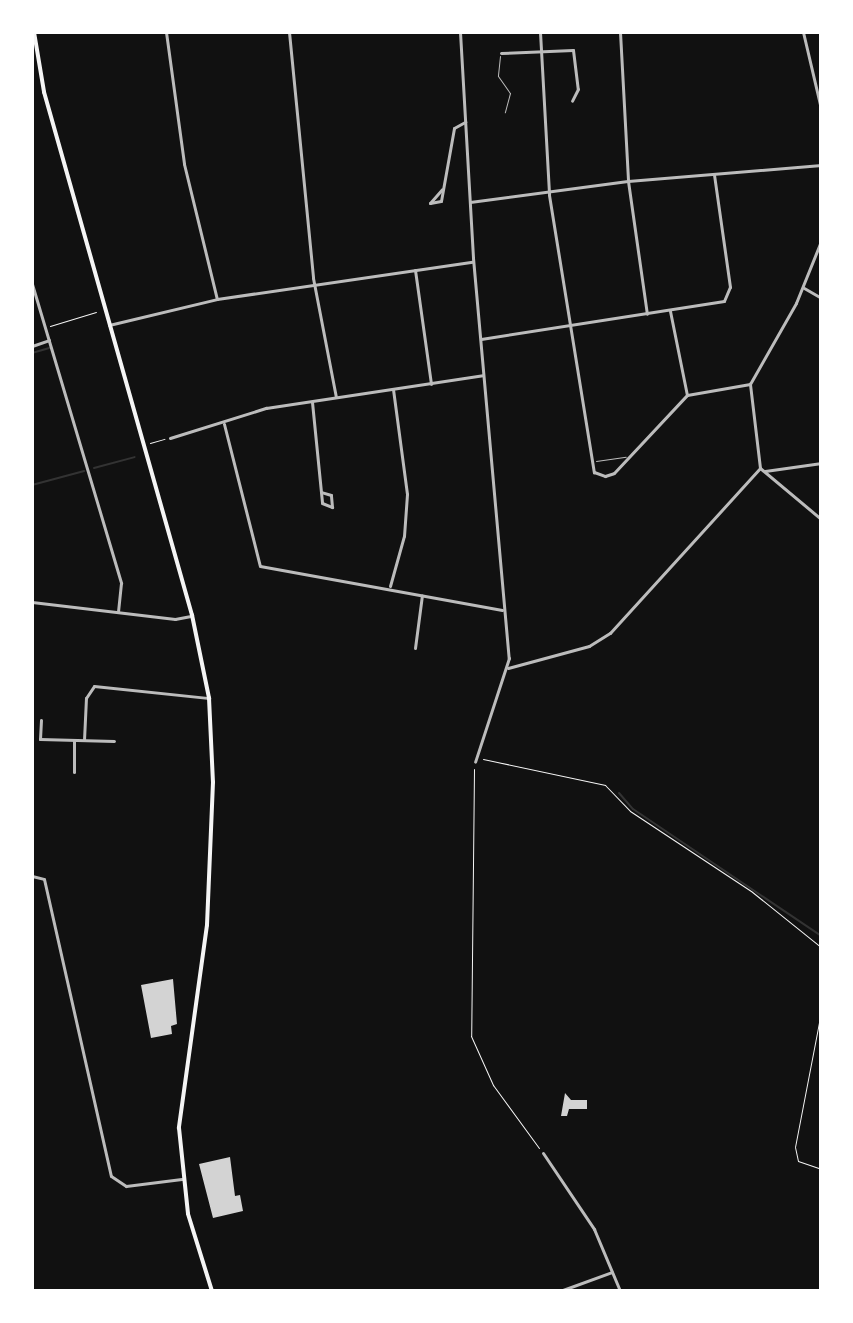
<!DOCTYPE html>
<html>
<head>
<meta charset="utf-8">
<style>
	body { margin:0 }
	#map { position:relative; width:853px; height:1323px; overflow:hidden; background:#111; font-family:"DM Sans",sans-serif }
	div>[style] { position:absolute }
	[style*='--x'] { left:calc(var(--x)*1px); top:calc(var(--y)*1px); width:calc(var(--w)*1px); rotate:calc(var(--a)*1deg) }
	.stream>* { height:2px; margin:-1px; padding:0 1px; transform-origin:1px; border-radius:1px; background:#333 }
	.building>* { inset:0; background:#d3d3d3 }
	.path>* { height:1px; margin:-0.5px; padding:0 0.5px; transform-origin:0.5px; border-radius:0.5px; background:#f5f5f5 }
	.service>* { height:1px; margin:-0.5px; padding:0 0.5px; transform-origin:0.5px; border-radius:0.5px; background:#bcbcbc }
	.minor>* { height:3px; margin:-1.5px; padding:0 1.5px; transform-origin:1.5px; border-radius:1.5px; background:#bcbcbc }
	.secondary>* { height:4px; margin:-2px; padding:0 2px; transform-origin:2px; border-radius:2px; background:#f5f5f5 }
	span { translate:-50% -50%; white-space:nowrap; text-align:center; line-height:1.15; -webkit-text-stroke:7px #fff; paint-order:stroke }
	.frame { position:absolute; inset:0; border:34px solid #fff; pointer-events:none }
</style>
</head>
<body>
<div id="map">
	<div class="stream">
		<div style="--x:32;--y:353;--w:18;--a:-16"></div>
		<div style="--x:94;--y:468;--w:42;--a:-15"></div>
		<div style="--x:32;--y:485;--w:54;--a:-15.1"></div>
		<div style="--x:619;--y:793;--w:21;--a:49"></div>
		<div style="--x:633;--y:809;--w:227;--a:34"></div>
	</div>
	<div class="building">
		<div style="clip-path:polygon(173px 979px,177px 1024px,171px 1026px,172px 1034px,151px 1038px,141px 985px)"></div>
		<div style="clip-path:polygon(565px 1093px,571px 1100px,587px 1100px,587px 1109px,569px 1109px,567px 1116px,561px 1116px)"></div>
		<div style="clip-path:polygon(230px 1157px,235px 1196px,240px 1195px,243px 1211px,213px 1218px,199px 1164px)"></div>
	</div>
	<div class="path">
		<div style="--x:50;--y:326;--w:48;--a:-16.9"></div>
		<div style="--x:150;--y:443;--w:15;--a:-16"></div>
		<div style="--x:483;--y:759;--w:125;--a:12"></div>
		<div style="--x:605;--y:785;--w:36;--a:46"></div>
		<div style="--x:630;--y:811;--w:145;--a:33.5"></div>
		<div style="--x:751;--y:891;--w:90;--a:38.7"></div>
		<div style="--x:474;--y:769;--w:267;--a:90.6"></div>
		<div style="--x:471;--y:1036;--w:54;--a:65.8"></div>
		<div style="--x:493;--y:1085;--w:78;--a:53.9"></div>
		<div style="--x:821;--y:1012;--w:137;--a:100.9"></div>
		<div style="--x:795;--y:1147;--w:14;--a:78"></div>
		<div style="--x:798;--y:1161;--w:24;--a:19"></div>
	</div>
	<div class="service">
		<div style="--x:500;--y:56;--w:20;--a:96"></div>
		<div style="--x:498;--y:76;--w:21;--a:55"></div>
		<div style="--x:510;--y:93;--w:20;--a:105"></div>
		<div style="--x:596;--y:461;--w:30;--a:-8"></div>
	</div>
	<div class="minor">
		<div style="--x:166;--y:32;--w:133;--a:82.2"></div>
		<div style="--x:184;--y:164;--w:139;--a:76.3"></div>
		<div style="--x:289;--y:32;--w:247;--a:84.4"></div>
		<div style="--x:313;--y:278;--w:121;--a:79.1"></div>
		<div style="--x:460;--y:32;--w:226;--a:86.7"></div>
		<div style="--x:473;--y:258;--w:402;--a:84.9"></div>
		<div style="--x:509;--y:658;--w:109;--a:108.1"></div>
		<div style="--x:540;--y:32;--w:163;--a:86.8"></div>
		<div style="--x:549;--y:195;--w:281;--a:80.8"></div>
		<div style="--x:594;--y:472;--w:12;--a:20"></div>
		<div style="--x:605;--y:476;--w:9;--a:-18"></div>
		<div style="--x:614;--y:473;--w:107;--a:-46.9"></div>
		<div style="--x:687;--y:395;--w:64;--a:-9.9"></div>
		<div style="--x:620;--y:32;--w:149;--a:86.9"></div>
		<div style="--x:628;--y:181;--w:134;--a:81.9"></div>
		<div style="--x:803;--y:32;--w:79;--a:76.8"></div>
		<div style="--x:501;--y:53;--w:72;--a:-2.4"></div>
		<div style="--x:573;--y:50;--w:39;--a:83"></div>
		<div style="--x:578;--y:89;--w:13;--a:117"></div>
		<div style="--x:470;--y:202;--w:159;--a:-7.6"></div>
		<div style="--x:628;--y:181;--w:194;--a:-4.7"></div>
		<div style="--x:430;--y:203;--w:11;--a:-10"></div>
		<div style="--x:441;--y:201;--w:74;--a:-79.9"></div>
		<div style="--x:454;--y:128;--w:13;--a:-29"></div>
		<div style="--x:430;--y:203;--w:18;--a:-49"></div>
		<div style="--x:415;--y:270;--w:115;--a:82"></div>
		<div style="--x:32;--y:284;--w:312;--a:73.4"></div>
		<div style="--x:121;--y:583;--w:29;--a:96"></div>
		<div style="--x:804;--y:288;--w:20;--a:30"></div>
		<div style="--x:670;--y:311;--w:86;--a:78.6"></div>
		<div style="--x:109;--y:325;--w:111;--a:-13.5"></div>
		<div style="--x:217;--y:299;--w:258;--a:-8.3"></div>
		<div style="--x:481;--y:339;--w:246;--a:-8.9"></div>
		<div style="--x:724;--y:301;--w:15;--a:-67"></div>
		<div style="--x:730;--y:287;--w:114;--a:-98.1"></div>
		<div style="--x:32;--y:346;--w:18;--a:-19"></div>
		<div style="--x:312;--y:402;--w:101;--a:84.3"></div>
		<div style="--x:322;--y:503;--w:11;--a:22"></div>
		<div style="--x:332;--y:507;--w:12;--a:-95"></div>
		<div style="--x:331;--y:495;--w:10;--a:-163"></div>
		<div style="--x:224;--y:424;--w:146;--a:75.8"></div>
		<div style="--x:260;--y:566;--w:246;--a:10.3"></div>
		<div style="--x:170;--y:438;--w:101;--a:-17.4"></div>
		<div style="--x:266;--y:408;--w:219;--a:-8.6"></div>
		<div style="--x:760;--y:468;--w:80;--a:39.9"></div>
		<div style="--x:765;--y:471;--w:57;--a:-8.1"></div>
		<div style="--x:390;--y:586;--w:52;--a:-74.4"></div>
		<div style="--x:404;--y:536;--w:42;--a:-85.9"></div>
		<div style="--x:407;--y:494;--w:106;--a:-97.6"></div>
		<div style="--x:32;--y:602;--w:144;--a:6.8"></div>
		<div style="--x:175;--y:619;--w:16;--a:-11"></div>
		<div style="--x:415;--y:648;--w:53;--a:-82.5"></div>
		<div style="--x:508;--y:668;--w:84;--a:-15.2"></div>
		<div style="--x:589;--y:646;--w:25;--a:-32"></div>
		<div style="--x:610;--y:633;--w:223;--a:-47.7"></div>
		<div style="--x:760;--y:468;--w:85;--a:-96.8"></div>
		<div style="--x:750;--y:384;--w:93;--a:-60.4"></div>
		<div style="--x:796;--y:303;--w:67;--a:-68"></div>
		<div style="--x:41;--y:720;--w:19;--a:93"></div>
		<div style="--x:40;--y:739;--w:74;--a:1.5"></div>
		<div style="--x:84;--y:740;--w:42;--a:-87.3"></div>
		<div style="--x:86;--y:698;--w:14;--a:-56"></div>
		<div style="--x:94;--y:686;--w:116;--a:6"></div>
		<div style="--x:74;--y:772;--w:32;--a:-90"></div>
		<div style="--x:32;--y:876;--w:12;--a:14"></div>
		<div style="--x:44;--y:879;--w:304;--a:77.3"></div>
		<div style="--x:111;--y:1176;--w:18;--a:34"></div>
		<div style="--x:126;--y:1186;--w:56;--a:-7.1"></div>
		<div style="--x:543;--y:1153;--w:92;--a:56.1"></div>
		<div style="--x:594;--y:1229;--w:67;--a:67.2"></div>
		<div style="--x:560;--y:1291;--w:55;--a:-20.1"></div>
	</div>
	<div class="secondary">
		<div style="--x:34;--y:32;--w:61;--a:80.5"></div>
		<div style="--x:44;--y:92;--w:544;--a:74.2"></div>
		<div style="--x:192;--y:615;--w:85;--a:78.4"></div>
		<div style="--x:209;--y:698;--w:84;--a:87.3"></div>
		<div style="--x:213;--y:782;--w:143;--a:92.4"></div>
		<div style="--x:207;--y:925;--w:205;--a:97.9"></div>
		<div style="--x:179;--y:1128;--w:86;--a:84"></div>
		<div style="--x:188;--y:1214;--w:81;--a:72.7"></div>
	</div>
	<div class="frame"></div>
</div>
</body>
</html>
